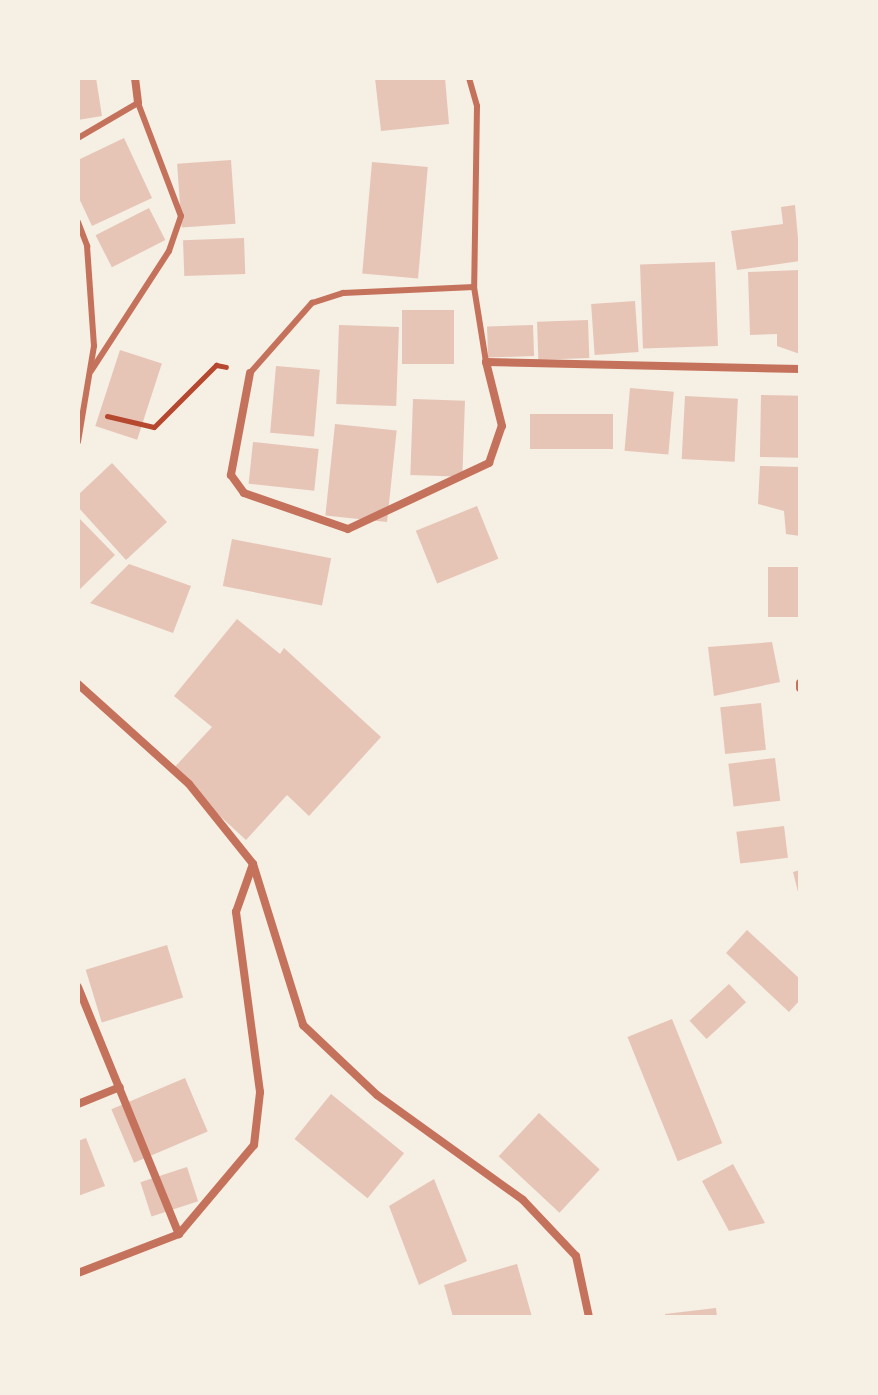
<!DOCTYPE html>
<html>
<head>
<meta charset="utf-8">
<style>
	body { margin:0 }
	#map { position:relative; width:878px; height:1395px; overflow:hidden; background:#f6efe4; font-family:"Open Sans",sans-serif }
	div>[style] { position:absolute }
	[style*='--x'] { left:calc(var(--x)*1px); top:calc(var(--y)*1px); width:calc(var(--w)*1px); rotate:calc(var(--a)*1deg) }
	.building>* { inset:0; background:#e6c5b7; transform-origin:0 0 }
	.path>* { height:5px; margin:-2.5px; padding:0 2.5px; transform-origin:2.5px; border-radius:2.5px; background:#b5482f }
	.service>* { height:6px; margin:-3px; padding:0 3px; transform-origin:3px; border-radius:3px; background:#c5725c }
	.minor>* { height:8px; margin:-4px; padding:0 4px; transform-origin:4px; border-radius:4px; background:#c5725c }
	span { translate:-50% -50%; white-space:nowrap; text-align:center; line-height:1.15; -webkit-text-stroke:8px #f6efe4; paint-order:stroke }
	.frame { position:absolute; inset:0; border:80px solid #f6efe4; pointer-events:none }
</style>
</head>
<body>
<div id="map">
	<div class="building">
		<div style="clip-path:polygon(78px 78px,96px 78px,102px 116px,78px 120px)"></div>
		<div style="clip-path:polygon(375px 78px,445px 78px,449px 124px,381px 131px)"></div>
		<div style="clip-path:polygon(124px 138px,152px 198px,92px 226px,78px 196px,78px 160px)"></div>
		<div style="left:231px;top:160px;width:64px;height:54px;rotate:86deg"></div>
		<div style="left:372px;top:162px;width:56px;height:112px;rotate:5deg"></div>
		<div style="clip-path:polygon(795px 205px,800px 261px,737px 270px,731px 231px,783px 224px,781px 207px)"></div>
		<div style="left:149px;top:208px;width:36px;height:60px;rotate:63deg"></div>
		<div style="left:244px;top:238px;width:36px;height:61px;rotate:88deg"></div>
		<div style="left:715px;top:262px;width:84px;height:75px;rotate:88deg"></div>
		<div style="clip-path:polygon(800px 270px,800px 354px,777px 346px,777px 334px,750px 335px,748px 272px)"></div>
		<div style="left:635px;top:301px;width:51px;height:44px;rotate:86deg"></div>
		<div style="left:402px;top:310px;width:52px;height:54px"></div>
		<div style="left:588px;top:320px;width:38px;height:51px;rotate:88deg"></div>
		<div style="left:339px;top:325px;width:60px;height:79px;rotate:2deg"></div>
		<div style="left:533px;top:325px;width:31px;height:46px;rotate:88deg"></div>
		<div style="left:120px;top:350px;width:44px;height:80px;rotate:18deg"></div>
		<div style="left:276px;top:366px;width:44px;height:67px;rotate:5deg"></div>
		<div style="left:630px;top:388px;width:44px;height:63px;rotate:5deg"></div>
		<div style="left:761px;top:395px;width:39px;height:62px;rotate:1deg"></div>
		<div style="left:685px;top:396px;width:53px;height:63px;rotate:3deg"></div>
		<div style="left:413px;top:399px;width:52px;height:76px;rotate:2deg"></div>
		<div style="left:530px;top:414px;width:83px;height:35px"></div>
		<div style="left:335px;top:424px;width:62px;height:92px;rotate:6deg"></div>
		<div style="left:253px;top:442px;width:66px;height:42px;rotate:6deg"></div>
		<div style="clip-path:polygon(112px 463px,167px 522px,126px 560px,78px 507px,78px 495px)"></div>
		<div style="clip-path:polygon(760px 466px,800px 467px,800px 536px,786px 534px,784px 511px,758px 504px)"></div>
		<div style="left:477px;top:506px;width:57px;height:66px;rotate:68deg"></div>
		<div style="clip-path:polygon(78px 517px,115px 555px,78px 591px)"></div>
		<div style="left:232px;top:539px;width:101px;height:48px;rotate:11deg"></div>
		<div style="clip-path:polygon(129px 564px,191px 586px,173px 633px,90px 603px)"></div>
		<div style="left:800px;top:567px;width:50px;height:32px;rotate:90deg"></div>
		<div style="clip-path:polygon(237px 619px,280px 654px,284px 648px,381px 737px,309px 816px,287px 795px,246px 840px,171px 771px,212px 727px,174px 696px)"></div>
		<div style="clip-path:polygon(772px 642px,780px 682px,714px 696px,708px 647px)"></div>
		<div style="left:761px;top:703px;width:47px;height:41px;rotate:84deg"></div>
		<div style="left:775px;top:758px;width:43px;height:47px;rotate:83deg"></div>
		<div style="left:784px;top:826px;width:32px;height:48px;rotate:83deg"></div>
		<div style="clip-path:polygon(800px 870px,800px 895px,799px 896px,793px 872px)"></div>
		<div style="clip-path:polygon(747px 930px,800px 979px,800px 1000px,789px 1012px,726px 953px)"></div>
		<div style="left:167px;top:945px;width:55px;height:85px;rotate:73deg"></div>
		<div style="left:729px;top:984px;width:25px;height:54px;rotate:47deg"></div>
		<div style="left:672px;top:1019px;width:134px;height:48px;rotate:68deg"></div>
		<div style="left:185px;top:1078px;width:58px;height:80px;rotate:67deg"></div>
		<div style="left:331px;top:1094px;width:94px;height:58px;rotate:39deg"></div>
		<div style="left:539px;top:1113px;width:83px;height:59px;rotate:43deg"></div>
		<div style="clip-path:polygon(86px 1138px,105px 1186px,78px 1196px,78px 1141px)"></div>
		<div style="clip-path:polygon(733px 1164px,765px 1223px,729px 1231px,702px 1181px)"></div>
		<div style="left:187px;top:1167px;width:36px;height:49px;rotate:72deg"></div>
		<div style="clip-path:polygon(434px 1179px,467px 1261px,419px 1285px,389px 1206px)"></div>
		<div style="clip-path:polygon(517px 1264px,532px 1317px,453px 1317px,444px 1285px)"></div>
		<div style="clip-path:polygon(716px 1308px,717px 1317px,665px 1317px,665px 1314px)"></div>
	</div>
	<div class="path">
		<div style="--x:107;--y:416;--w:48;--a:13.2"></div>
		<div style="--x:154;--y:427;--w:88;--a:-45"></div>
		<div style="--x:216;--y:365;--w:10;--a:11"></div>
	</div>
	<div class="service">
		<div style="--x:469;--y:78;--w:29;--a:74"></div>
		<div style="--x:477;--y:106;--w:181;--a:90.9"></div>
		<div style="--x:474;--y:287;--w:76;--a:80.9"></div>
		<div style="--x:78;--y:138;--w:69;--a:-30.3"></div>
		<div style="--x:138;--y:103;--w:121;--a:69.2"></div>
		<div style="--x:181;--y:216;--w:37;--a:109"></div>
		<div style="--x:169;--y:251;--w:143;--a:123"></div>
		<div style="--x:78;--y:222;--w:26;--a:69"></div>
		<div style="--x:87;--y:246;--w:100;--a:86"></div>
		<div style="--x:94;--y:346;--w:97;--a:99.5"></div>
		<div style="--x:250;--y:373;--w:94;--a:-48.5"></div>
		<div style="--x:312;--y:303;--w:33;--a:-18"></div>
		<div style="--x:343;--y:293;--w:131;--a:-2.6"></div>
	</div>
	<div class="minor">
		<div style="--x:135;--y:78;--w:25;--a:83"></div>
		<div style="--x:250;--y:373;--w:104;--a:100.6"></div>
		<div style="--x:231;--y:475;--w:22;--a:54"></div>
		<div style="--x:244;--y:493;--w:110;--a:19.1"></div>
		<div style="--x:348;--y:529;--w:156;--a:-25.1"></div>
		<div style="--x:489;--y:463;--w:39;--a:-71"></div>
		<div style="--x:502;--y:426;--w:66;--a:-104"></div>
		<div style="--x:486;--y:362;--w:314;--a:1.3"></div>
		<div style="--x:800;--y:683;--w:5;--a:90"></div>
		<div style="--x:78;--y:684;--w:149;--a:42"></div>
		<div style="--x:189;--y:784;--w:102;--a:51.3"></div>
		<div style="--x:253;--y:864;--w:169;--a:72.7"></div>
		<div style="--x:303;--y:1025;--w:102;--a:43.4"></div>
		<div style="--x:377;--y:1095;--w:180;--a:35.7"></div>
		<div style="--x:523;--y:1200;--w:77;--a:46.6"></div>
		<div style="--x:576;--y:1256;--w:62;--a:78"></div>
		<div style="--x:78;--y:987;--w:267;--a:67.8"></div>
		<div style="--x:78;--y:1104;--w:45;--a:-22"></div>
		<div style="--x:78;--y:1273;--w:108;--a:-21.1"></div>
		<div style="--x:179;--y:1234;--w:116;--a:-49.9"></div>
		<div style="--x:254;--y:1145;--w:53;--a:-83.5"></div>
		<div style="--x:260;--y:1092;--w:182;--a:-97.6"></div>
		<div style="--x:236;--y:912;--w:51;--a:-70.5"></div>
	</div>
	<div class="frame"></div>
</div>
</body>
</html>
